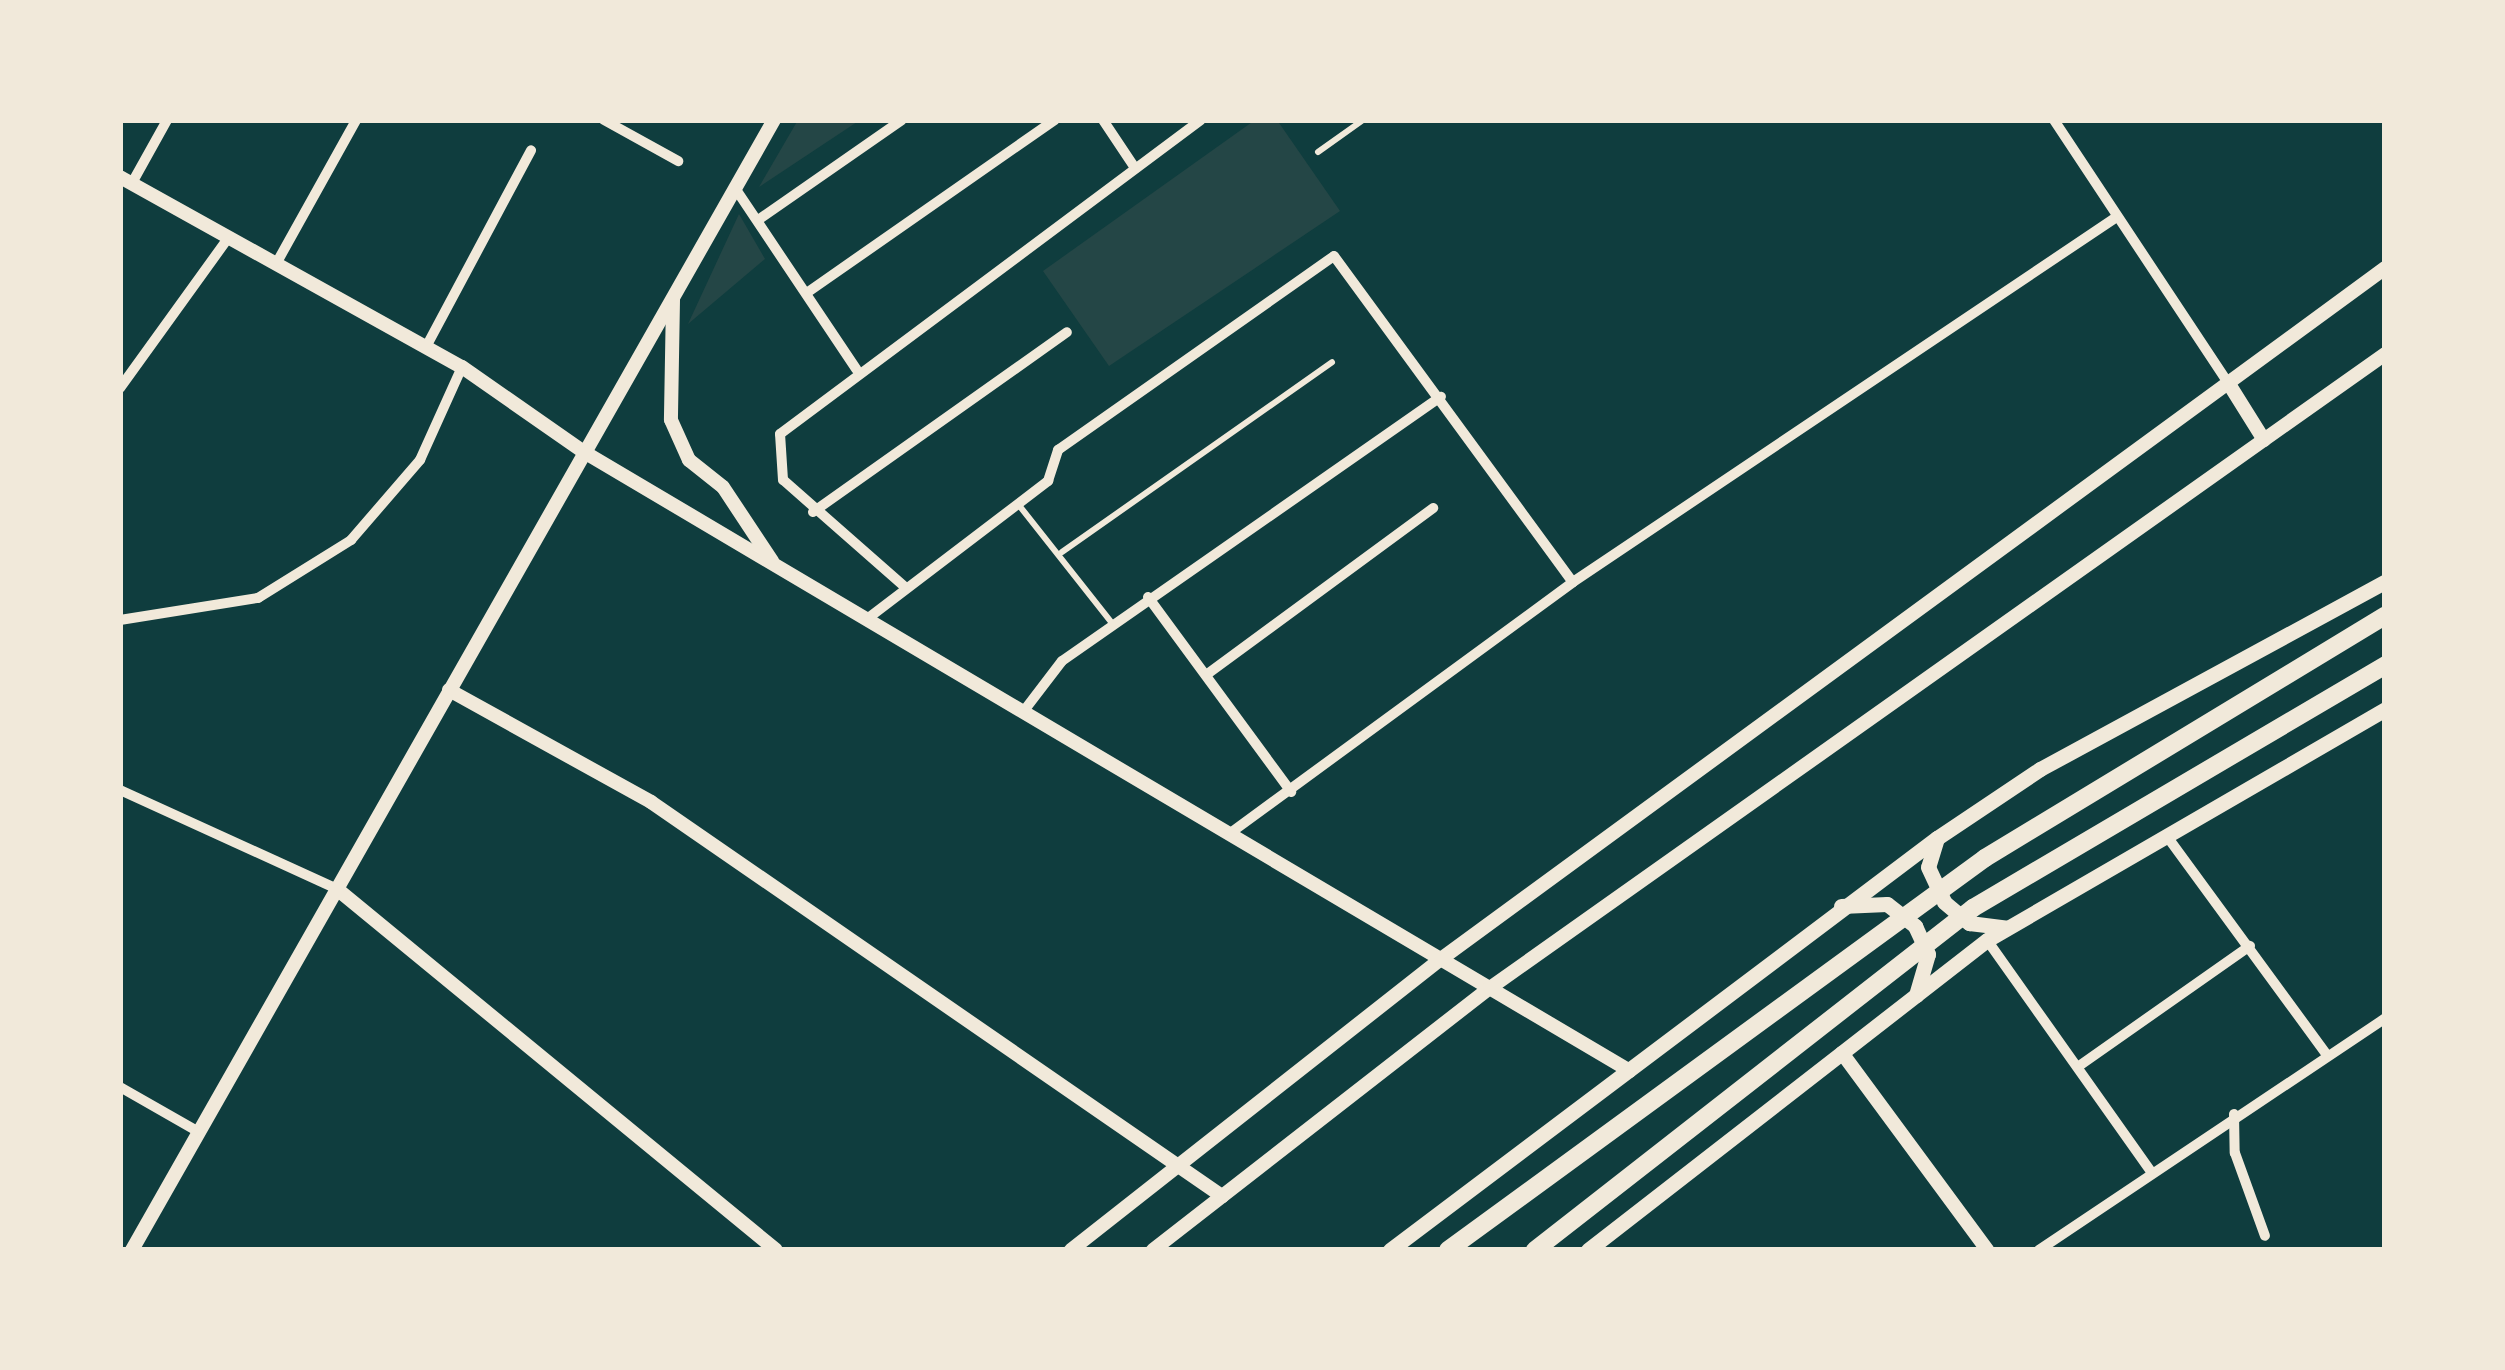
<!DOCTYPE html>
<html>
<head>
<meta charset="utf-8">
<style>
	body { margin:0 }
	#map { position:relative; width:2505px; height:1370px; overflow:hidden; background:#0f3d3e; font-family:"Space Grotesk",sans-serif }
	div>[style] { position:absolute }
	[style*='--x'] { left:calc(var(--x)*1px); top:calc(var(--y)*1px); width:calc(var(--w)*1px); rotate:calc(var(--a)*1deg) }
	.green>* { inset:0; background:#244646 }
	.service>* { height:6px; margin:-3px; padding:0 3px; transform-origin:3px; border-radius:3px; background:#f1e9da }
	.minor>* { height:10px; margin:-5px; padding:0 5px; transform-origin:5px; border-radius:5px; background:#f1e9da }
	.tertiary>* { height:14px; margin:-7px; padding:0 7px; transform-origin:7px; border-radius:7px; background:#f1e9da }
	.secondary>* { height:15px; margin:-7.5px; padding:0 7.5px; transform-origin:7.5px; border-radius:7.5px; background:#f1e9da }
	.primary>* { height:18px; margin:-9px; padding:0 9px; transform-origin:9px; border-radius:9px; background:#f1e9da }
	span { translate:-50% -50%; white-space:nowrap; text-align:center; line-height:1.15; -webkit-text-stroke:12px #f1e9da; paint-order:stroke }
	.frame { position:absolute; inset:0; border:123px solid #f1e9da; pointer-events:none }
</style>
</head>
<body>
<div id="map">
	<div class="green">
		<div style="clip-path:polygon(798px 120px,860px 120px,759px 187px)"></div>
		<div style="clip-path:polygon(1255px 120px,1277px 120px,1340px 211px,1109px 366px,1043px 271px)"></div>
		<div style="clip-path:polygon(739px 214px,765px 259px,688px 324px)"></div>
	</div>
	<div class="service">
		<div style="--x:1318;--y:152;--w:55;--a:-35.4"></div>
		<div style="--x:1018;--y:504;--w:152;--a:51.7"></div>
		<div style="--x:1062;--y:552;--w:330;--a:-35.1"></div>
	</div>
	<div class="minor">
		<div style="--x:604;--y:120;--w:85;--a:29"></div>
		<div style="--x:1103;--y:120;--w:58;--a:56.3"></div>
		<div style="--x:2054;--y:120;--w:317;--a:56.5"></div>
		<div style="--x:132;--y:183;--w:72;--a:-60.9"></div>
		<div style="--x:735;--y:188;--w:218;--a:56.2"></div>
		<div style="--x:758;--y:220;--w:175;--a:-34.8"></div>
		<div style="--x:276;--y:264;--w:165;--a:-60.9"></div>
		<div style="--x:808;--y:292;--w:301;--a:-34.9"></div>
		<div style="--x:426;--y:347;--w:223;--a:-61.9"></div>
		<div style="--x:120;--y:388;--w:186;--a:-54.2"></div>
		<div style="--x:813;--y:512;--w:311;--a:-35.3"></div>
		<div style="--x:905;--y:587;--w:162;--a:-138.7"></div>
		<div style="--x:783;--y:480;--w:46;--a:-93.7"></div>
		<div style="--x:780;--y:434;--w:525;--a:-36.72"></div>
		<div style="--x:1148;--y:597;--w:242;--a:53.7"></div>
		<div style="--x:867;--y:619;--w:228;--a:-37.3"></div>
		<div style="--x:1048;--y:481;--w:33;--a:-72"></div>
		<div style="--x:1058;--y:450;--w:337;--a:-35.1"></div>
		<div style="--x:1334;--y:256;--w:404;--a:53.8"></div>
		<div style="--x:120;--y:620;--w:140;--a:-9.1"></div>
		<div style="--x:258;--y:598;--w:110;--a:-31.9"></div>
		<div style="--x:351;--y:540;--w:106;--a:-49.2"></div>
		<div style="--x:420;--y:460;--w:102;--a:-65.7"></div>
		<div style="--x:1206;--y:675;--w:282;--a:-36.3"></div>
		<div style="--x:1023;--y:712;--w:64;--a:-52.6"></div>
		<div style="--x:1062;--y:661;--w:462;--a:-34.9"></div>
		<div style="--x:120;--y:790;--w:239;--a:24.5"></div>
		<div style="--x:1229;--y:834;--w:426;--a:-36.2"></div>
		<div style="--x:1573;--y:582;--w:653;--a:-33.88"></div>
		<div style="--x:2166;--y:835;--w:271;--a:53.8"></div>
		<div style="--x:1987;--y:940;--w:282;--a:54.7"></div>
		<div style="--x:2079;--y:1066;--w:209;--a:-35.1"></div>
		<div style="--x:120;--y:1087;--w:91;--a:29.7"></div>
		<div style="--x:2234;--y:1114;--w:39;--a:89"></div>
		<div style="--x:2235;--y:1153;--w:88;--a:70.1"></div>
		<div style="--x:2039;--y:1250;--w:417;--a:-33.8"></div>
	</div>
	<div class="tertiary">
		<div style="--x:120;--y:177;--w:391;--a:29.1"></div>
		<div style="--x:462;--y:367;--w:149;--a:34.9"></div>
		<div style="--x:584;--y:452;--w:1215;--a:30.62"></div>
		<div style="--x:673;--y:300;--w:120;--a:91"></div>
		<div style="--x:671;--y:420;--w:44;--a:65.8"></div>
		<div style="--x:689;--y:460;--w:43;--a:38.5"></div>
		<div style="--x:723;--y:487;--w:89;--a:56.5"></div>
		<div style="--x:2229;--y:384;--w:66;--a:58"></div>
		<div style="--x:449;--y:690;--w:231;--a:29"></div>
		<div style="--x:651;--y:802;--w:694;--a:34.61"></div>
		<div style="--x:337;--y:889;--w:568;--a:39.43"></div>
		<div style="--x:1842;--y:1053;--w:245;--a:53.6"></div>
		<div style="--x:132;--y:1250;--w:1300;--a:-60.4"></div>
		<div style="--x:1071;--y:1250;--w:471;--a:-38.2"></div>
		<div style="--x:1441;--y:959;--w:1170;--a:-36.2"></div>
		<div style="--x:1153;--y:1250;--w:427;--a:-37.9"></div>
		<div style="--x:1490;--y:988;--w:1097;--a:-35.31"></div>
	</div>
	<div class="secondary">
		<div style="--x:1937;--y:838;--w:30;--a:107"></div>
		<div style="--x:1928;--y:867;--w:38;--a:65"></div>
		<div style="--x:1944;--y:902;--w:33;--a:40"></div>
		<div style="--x:1969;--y:923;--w:38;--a:7"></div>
		<div style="--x:1841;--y:906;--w:46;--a:-2.5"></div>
		<div style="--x:1887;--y:904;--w:36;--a:38"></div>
		<div style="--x:1915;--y:926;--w:31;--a:65"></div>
		<div style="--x:1928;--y:954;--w:43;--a:106.3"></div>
		<div style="--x:1390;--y:1250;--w:685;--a:-36.99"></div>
		<div style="--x:1937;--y:838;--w:124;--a:-33.8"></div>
		<div style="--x:2040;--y:769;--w:392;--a:-28.5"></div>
		<div style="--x:1588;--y:1250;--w:505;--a:-37.85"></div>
		<div style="--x:1987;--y:940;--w:460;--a:-30.1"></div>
	</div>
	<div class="primary">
		<div style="--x:1448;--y:1250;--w:665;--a:-36.13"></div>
		<div style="--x:1985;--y:858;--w:468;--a:-31.2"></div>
		<div style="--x:1535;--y:1250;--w:556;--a:-37.98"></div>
		<div style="--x:1973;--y:908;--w:478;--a:-30.5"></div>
	</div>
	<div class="frame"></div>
</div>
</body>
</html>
